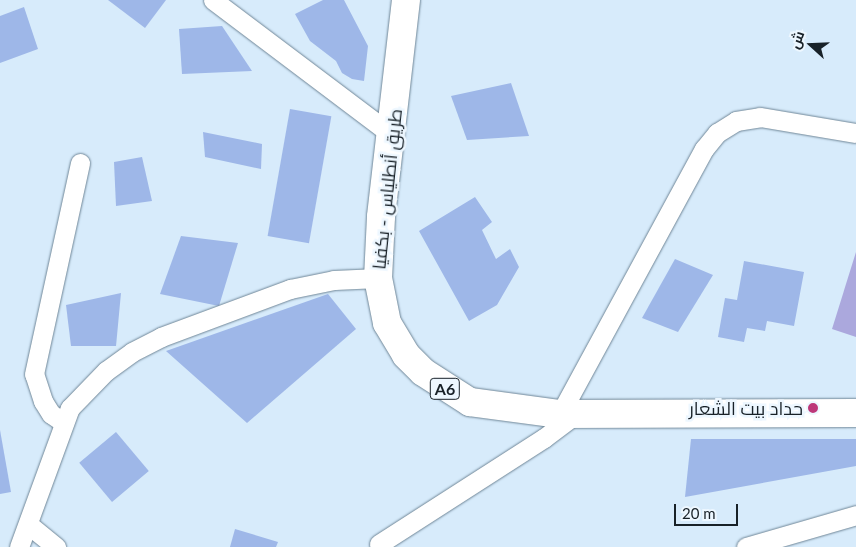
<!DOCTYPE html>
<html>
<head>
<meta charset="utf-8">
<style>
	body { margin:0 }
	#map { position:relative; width:856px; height:547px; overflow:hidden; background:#d7ebfb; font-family:Lato,Cairo,sans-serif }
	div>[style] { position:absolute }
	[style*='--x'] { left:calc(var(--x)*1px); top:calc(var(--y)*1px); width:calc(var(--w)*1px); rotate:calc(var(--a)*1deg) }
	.forest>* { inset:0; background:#aba8dd }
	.building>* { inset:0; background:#9eb7e8; transform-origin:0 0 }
	.roads { filter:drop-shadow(0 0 1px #6f8697) drop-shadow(0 0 1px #6f8697) }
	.street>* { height:19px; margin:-9.5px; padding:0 9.5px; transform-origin:9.5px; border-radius:9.5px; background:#fff }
	.highway>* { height:28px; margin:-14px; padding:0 14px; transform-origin:14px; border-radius:14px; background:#fff }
	.dots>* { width:14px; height:14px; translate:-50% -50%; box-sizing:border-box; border:2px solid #edf7ff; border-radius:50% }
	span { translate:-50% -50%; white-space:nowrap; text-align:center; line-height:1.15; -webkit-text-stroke:5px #edf7ff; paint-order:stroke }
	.shield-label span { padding:1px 4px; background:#edf7ff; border:1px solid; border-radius:4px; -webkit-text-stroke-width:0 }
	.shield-label { font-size:16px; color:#182128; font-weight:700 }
	.street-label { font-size:18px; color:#182128 }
	.poi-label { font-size:18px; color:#182128 }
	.right { translate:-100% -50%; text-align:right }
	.north { position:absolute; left:786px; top:20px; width:50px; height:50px; -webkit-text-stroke:4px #edf7ff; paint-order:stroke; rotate:290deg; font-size:14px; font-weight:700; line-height:20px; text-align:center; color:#182128 }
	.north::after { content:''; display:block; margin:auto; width:18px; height:22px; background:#182128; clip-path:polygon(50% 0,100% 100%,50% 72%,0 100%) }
	.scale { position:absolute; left:674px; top:504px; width:64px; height:22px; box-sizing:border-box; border:2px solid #182128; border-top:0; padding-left:6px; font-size:15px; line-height:18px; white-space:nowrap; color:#182128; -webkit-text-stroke:4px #edf7ff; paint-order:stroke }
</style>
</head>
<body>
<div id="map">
	<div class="forest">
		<div style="clip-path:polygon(856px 252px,856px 337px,832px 329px)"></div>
	</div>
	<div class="building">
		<div style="clip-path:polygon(108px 0,166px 0,145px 28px)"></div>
		<div style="clip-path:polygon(323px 0,344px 0,368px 46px,364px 81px,352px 79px,342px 73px,336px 61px,310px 41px,295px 14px)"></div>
		<div style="clip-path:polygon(24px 7px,38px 49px,0 63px,0 16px)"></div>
		<div style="clip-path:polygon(222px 26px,252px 71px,182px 74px,179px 29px)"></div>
		<div style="clip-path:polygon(511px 83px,529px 136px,467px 140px,451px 96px)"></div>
		<div style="left:290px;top:109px;width:42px;height:129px;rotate:10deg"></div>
		<div style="clip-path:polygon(203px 132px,262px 144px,261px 169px,205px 157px)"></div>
		<div style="clip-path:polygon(142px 157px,152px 201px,116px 206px,114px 162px)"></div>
		<div style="clip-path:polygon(475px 197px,492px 222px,482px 230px,496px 259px,510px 249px,519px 267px,497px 305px,469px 321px,419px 231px)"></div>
		<div style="clip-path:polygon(181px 236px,238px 243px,219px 306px,160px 294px)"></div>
		<div style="clip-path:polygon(675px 259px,713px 275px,678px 332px,642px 318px)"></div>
		<div style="clip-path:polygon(744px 261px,804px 272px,794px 326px,767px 321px,765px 331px,747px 328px,744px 342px,718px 337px,725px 298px,737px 300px)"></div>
		<div style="clip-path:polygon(121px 293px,116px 346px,71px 346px,66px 305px)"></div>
		<div style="clip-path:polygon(328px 294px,356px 329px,247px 423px,166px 351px)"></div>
		<div style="clip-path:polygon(0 430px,11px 492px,0 494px)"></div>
		<div style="left:116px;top:432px;width:51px;height:48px;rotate:50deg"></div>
		<div style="clip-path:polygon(691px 439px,856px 439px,856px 466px,685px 497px)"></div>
		<div style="clip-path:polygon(235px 529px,278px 542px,276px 547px,230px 547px)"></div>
	</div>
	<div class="roads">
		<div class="street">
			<div style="--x:213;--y:0;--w:224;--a:37"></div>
			<div style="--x:560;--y:414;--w:302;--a:-61.5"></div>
			<div style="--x:704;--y:149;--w:21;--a:-51"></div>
			<div style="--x:717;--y:133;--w:22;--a:-32"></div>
			<div style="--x:736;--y:121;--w:24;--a:-9"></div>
			<div style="--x:760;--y:117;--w:97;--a:9.5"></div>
			<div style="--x:63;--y:422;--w:14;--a:-146"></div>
			<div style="--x:51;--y:414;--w:15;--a:-122"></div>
			<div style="--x:43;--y:401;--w:28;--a:-108"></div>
			<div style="--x:34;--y:374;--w:216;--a:-77.7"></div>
			<div style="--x:29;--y:525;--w:35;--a:39"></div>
			<div style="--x:379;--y:544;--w:196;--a:-32.7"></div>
			<div style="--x:544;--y:438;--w:40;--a:-37"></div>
			<div style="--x:19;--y:547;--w:148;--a:-69.9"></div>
			<div style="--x:70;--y:408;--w:52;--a:-45.8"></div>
			<div style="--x:106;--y:371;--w:32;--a:-36"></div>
			<div style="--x:132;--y:352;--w:33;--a:-27"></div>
			<div style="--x:161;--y:337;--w:138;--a:-20.4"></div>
			<div style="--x:290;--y:289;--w:45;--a:-11.6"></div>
			<div style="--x:334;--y:280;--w:44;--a:-2.6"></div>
			<div style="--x:746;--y:547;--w:115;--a:-16.2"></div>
		</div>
		<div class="highway">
			<div style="--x:406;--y:0;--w:218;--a:96.6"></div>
			<div style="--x:381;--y:217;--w:61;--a:92.8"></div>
			<div style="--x:378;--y:278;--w:46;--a:78.7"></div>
			<div style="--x:387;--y:323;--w:37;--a:59"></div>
			<div style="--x:406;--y:355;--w:24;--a:45"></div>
			<div style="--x:423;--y:372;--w:56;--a:32.6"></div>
			<div style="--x:470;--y:402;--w:91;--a:7.6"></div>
			<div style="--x:560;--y:414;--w:296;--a:-0.2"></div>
		</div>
	</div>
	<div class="dots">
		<div style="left:813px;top:408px;background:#bd3779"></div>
	</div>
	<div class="shield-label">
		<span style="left:445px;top:389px">A6</span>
	</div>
	<div class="street-label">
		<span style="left:387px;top:189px;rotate:-84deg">طريق أنطلياس - بكفيا</span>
	</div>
	<div class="poi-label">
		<span class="right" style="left:803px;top:408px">حداد بيت الشعار</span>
	</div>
	<div class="north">ش</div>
	<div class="scale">20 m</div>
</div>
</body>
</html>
